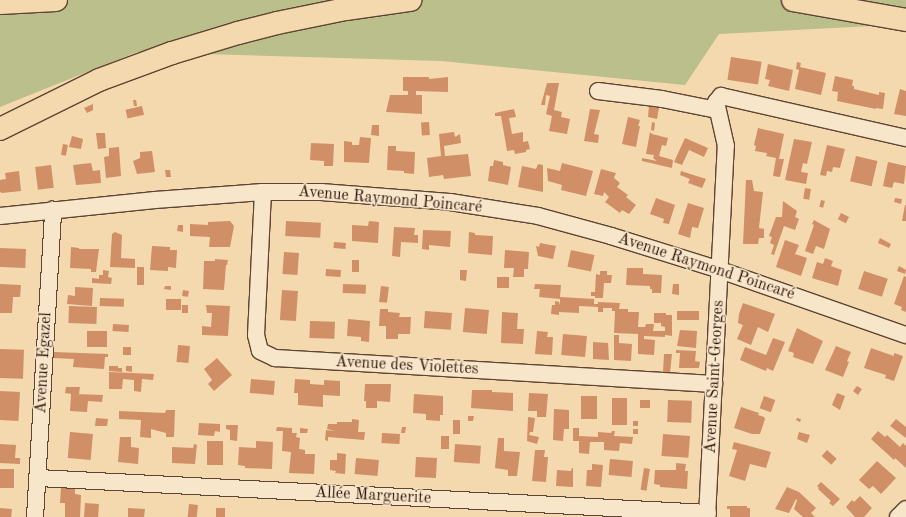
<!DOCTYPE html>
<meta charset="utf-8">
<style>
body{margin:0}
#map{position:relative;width:906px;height:517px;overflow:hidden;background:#f4d9af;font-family:"Old Standard TT",serif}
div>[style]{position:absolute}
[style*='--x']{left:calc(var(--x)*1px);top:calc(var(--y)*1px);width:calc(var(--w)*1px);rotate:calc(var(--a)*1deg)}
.green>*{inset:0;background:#bbbf8b}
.building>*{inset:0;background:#d08f67;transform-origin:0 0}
.roads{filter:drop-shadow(1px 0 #5e4432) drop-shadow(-1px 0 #5e4432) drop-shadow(0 1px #5e4432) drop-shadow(0 -1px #5e4432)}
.minor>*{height:16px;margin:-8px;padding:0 8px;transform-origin:8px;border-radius:8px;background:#f8e6cb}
.highway>*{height:22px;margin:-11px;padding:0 11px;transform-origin:11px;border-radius:11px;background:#f4d9af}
span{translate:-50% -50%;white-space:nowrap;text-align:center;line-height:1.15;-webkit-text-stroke:3px #f8e6cb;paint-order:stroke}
.street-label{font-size:16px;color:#2c1208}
</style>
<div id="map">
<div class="green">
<i style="clip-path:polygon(0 0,906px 0,906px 29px,891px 25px,719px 34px,685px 85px,441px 61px,137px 52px,0 107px)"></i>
</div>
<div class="building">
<i style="left:731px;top:57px;width:31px;height:23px;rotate:9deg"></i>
<i style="clip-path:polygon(797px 62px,801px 63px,800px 67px,826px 73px,821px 95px,795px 89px,799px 70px,796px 69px)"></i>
<i style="clip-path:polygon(768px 64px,793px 70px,789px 91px,768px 86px,770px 80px,765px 79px)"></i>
<i style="clip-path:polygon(835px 76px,853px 80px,852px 86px,854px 86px,854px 89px,879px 95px,879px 92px,885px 93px,883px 109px,876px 108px,876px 109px,837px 101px,838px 92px,832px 91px)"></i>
<i style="clip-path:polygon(403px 77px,429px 77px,429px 79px,448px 77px,448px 92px,416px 91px,416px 95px,422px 95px,422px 114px,386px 112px,390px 95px,408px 95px,408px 91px,403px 91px)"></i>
<i style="clip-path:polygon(547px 83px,559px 83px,554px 110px,562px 112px,561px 117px,570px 119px,567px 134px,549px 131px,552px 116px,546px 114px,550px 96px,546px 95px,545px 105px,541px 105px)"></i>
<i style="clip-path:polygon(900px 89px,906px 91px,906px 116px,894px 114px)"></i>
<i style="clip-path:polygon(133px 100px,136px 100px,137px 106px,134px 106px)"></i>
<i style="clip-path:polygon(93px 104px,93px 110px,87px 113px,84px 108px)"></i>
<i style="left:142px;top:106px;width:9px;height:17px;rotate:77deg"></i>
<i style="clip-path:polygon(649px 106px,659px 108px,657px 119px,648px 117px)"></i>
<i style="clip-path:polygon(514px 109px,516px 117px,509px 118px,512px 134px,523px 132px,523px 142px,528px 141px,530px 149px,526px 150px,526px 152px,515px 154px,514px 150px,507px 151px,501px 116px,495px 116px,495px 113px)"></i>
<i style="clip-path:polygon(590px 109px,600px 110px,594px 134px,599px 135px,598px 143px,584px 141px)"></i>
<i style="clip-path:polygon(628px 117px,640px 120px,638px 126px,640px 126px,636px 147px,622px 144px)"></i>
<i style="left:429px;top:122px;width:13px;height:8px;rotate:86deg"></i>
<i style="clip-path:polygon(652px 122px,655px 123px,654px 131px,651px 130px)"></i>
<i style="clip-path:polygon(372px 125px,379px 125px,379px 136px,371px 135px)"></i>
<i style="clip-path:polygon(758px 128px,784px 134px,779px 159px,784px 159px,780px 177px,773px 176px,776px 158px,766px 156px,767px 153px,755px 151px,756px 146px,754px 145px)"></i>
<i style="clip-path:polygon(454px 132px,455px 137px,460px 134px,461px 143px,444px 146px,445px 156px,468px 154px,471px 176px,444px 179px,443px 175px,429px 177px,427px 158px,441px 156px,439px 134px)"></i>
<i style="clip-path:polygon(650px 132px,652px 134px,668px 138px,666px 146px,662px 145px,659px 156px,673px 160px,672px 168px,642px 161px,642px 158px,657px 161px,653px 158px,654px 155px,646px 154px)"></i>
<i style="clip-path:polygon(96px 133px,105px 133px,106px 148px,98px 149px)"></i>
<i style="clip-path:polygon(72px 136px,83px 139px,81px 149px,69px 147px)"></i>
<i style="clip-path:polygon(360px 137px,371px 138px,369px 163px,344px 162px,344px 141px,352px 142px,352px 145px,359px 145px)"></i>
<i style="clip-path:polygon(685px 138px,708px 148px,704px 157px,689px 150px,682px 165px,674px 162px)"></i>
<i style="clip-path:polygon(794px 139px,812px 142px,807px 164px,803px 163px,801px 172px,808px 173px,806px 184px,785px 180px)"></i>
<i style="clip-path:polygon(311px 143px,334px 144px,333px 166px,324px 166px,324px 161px,310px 160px)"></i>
<i style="left:63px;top:144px;width:5px;height:11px;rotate:11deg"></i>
<i style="clip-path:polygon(827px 145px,845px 149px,840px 168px,833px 167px,832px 172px,827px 171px,826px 176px,820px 175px)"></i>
<i style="clip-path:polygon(388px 146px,396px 146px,396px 151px,415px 152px,414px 174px,404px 173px,404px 171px,387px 170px)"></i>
<i style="clip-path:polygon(119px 147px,121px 176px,106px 178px,104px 157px,109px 156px,109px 148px)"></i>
<i style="clip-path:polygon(152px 151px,155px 172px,137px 174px,133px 161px,140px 158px,140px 152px)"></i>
<i style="left:856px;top:156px;width:22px;height:26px;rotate:13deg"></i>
<i style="clip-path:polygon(494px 160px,503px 162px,503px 165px,511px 167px,508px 185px,488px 181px,490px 166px,493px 166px)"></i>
<i style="clip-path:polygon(888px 162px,906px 166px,904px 184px,894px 182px,892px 188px,883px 186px)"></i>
<i style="clip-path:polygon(91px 163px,93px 171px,100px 170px,101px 183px,76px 185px,73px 165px)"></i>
<i style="clip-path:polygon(562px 163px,593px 171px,586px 196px,561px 190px,562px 185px,548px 181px,547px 168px,560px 171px)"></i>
<i style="clip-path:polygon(538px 164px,543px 165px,543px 192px,518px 187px,522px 166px,536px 169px)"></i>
<i style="left:51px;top:165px;width:23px;height:16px;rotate:83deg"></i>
<i style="clip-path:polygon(601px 169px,616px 173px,614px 178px,620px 183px,617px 187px,628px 195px,626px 197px,636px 205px,629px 214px,622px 210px,620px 213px,605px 202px,609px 197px,604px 192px,603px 196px,594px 194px)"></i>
<i style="clip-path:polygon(165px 170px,170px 170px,171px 177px,166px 177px)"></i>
<i style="clip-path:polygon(19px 171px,21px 191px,2px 193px,0 192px,0 180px,6px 179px,5px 173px)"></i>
<i style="clip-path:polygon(681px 171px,706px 179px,702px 188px,688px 183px,690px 179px,680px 175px)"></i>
<i style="clip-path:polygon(746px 180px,752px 180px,754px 191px,763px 192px,759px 228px,764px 229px,764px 238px,759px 238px,758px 244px,743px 244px)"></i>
<i style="left:805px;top:188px;width:6px;height:11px;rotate:9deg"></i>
<i style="clip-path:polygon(656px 198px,675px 205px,669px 224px,663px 223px,664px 219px,650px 214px)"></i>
<i style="clip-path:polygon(895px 198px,902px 199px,901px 204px,894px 202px)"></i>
<i style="left:821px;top:200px;width:4px;height:7px;rotate:14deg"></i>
<i style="clip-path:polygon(783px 201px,797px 211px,795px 217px,799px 219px,795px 230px,784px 226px,774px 255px,771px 254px,774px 245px,770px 243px,772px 237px,769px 236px,776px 217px,782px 217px)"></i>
<i style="clip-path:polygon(688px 203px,704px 208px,698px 228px,692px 227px,690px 238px,678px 234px)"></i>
<i style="clip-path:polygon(905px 205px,906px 205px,906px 221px,902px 221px)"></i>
<i style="left:841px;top:213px;width:9px;height:7px;rotate:27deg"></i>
<i style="clip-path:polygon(814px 220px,830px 229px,824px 249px,816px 246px,813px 254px,805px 251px,814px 225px,812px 224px)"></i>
<i style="clip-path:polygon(230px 221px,234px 226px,230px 247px,209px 247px,210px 237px,190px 236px,190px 224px,208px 225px,208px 222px)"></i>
<i style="left:286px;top:221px;width:35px;height:15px;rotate:3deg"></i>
<i style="clip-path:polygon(369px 221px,379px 222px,378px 243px,352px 241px,352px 225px,368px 226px)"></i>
<i style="clip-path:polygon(178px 225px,183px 225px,183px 232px,177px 231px)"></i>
<i style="clip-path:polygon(394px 227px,415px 228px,414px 235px,418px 235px,418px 243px,401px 242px,400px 257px,392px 256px)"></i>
<i style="clip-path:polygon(423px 230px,451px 231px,450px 247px,429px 245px,429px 250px,422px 249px)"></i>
<i style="clip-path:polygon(115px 232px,122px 235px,121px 258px,135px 259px,135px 268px,110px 267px,112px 234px)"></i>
<i style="clip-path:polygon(469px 232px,475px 233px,475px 235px,493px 236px,492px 255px,468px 253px)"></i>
<i style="clip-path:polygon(880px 238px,891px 244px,889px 248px,878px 243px)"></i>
<i style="clip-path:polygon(785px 240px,799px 245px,795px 254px,807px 258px,801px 276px,776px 267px)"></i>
<i style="left:334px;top:242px;width:12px;height:6px;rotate:5deg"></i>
<i style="clip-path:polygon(540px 243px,556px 246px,553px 259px,538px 256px,536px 246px,539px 247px)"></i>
<i style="clip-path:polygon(152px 246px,170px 247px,170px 250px,177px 250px,176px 268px,168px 267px,168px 271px,150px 270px)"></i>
<i style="clip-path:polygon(71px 247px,79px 248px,79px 249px,99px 249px,96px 272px,91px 272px,91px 269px,70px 268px)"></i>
<i style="left:0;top:248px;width:26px;height:19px;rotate:2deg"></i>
<i style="clip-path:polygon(505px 250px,529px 252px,528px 269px,524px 269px,524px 277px,513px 277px,514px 268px,504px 268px)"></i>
<i style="left:571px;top:250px;width:24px;height:17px;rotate:12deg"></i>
<i style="left:284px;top:252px;width:15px;height:22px;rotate:4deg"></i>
<i style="clip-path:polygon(825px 258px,833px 261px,831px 266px,842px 270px,838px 286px,812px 278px,817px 262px,823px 264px)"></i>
<i style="clip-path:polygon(215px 259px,228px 260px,227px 265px,226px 265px,224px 290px,203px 289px,204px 261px,215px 261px)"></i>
<i style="left:352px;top:260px;width:7px;height:12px"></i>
<i style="clip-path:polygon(899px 266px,906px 270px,905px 274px,897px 271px)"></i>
<i style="left:137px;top:267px;width:7px;height:18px"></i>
<i style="clip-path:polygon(627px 268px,643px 268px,643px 274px,662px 275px,661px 293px,652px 293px,652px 289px,650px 289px,650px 286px,626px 285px)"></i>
<i style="left:326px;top:269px;width:15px;height:7px;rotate:4deg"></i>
<i style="clip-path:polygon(103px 270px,109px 271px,108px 277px,112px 278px,111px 284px,92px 283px,92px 278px,99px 279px,99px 275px,103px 275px)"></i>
<i style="clip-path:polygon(460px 270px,467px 270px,466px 281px,460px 280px)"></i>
<i style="clip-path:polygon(600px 271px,607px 271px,607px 275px,612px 275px,611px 283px,604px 283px,603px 298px,595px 298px,595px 296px,591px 296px,591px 292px,595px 292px,596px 274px,600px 275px)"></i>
<i style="left:864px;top:271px;width:25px;height:19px;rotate:18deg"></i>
<i style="clip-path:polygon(904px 276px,906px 277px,906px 312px,901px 310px,902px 307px,894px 304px)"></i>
<i style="left:497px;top:277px;width:12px;height:11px"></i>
<i style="clip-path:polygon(0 284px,21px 285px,20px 297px,13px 297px,12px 313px,0 313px)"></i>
<i style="left:343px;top:284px;width:23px;height:9px;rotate:2deg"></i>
<i style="clip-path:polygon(535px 284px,561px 285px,560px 297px,594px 299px,594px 304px,598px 304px,598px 302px,620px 303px,619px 309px,628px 309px,628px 312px,639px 312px,638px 327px,645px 327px,646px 324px,654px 324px,653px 331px,665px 331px,665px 327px,661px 326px,661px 323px,654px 323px,654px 313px,666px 313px,666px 315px,672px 315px,672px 336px,665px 335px,665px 337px,644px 336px,644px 339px,655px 340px,654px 355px,638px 354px,638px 334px,614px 333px,615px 311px,612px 311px,612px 308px,603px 308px,603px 312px,598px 312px,598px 307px,579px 306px,579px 313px,559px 312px,559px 315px,551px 314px,552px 305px,555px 305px,555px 301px,559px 302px,560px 305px,560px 299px,539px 297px,540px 289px,534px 289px)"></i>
<i style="clip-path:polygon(673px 284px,679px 284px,679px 295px,672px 294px)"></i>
<i style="clip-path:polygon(165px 286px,171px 286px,171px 290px,164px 289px)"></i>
<i style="left:381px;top:286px;width:8px;height:16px;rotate:7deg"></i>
<i style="clip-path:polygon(75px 287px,93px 288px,92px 306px,67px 304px,68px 295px,75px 296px)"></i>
<i style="left:183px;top:290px;width:6px;height:6px;rotate:9deg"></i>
<i style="left:282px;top:290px;width:16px;height:30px;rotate:4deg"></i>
<i style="left:100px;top:298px;width:24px;height:8px;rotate:2deg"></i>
<i style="left:166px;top:299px;width:15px;height:11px"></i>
<i style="clip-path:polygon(743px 303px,775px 314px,768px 332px,758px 327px,751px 345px,737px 339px,743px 325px,738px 323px,739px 314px)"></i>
<i style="left:182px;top:305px;width:6px;height:8px"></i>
<i style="clip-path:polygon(206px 305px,230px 306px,228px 336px,202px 335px,202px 326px,211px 327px,212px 313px,207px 313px)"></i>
<i style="left:69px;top:306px;width:28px;height:17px;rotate:2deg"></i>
<i style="left:465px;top:308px;width:24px;height:24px;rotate:5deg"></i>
<i style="clip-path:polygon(380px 309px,388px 309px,388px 312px,400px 313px,399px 317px,411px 317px,410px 334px,398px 334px,398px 339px,386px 339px,386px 326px,379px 326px)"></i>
<i style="left:425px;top:311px;width:27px;height:17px;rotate:4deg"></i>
<i style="left:677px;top:311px;width:22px;height:9px"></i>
<i style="clip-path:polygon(502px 312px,518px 313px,517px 329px,524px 329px,523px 344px,501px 343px)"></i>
<i style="clip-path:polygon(348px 319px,370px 321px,369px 342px,361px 341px,361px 337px,347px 336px)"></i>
<i style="left:310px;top:321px;width:25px;height:17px;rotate:2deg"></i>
<i style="left:113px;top:324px;width:16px;height:7px;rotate:4deg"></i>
<i style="clip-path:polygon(797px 328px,823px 341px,813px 364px,793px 357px,794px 353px,788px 351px)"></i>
<i style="clip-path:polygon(680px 330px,697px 331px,696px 348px,677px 346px)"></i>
<i style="left:87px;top:331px;width:20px;height:16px"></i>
<i style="clip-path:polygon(537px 331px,548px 332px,547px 337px,553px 337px,552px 355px,535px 354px)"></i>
<i style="left:563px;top:334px;width:24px;height:21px;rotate:5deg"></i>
<i style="clip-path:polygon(614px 335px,619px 335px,619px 343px,632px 344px,631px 361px,614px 360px)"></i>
<i style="clip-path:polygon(773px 338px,785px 342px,773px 371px,767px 368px,766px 371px,740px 360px,745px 347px,766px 355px)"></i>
<i style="clip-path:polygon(593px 342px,608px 343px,609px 360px,593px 359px)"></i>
<i style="left:178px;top:345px;width:12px;height:17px;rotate:5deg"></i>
<i style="clip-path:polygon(836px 346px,851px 352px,847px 361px,849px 362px,843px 377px,825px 370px)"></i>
<i style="left:123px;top:347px;width:8px;height:8px"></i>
<i style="clip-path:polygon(871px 348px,894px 356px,894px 353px,903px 356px,894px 381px,885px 378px,886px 375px,864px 368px)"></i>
<i style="left:0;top:349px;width:24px;height:29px;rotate:2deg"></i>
<i style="clip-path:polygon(676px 350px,696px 351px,695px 361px,700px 362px,699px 368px,679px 368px,680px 353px,676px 353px)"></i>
<i style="clip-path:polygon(54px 352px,108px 354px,108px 357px,105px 357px,104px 369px,73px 367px,74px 359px,53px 358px)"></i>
<i style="clip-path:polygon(664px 354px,672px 354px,670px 373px,663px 372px)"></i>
<i style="clip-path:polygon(217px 358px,232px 375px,214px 391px,208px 384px,212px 380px,204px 369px)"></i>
<i style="clip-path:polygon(109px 366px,118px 366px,118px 368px,122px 368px,122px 372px,109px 371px)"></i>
<i style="clip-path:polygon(126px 366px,132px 366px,132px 372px,126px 371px)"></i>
<i style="clip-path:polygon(109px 372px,154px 374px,153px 380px,142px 379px,141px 392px,134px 391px,134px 380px,123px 379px,122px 389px,109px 389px)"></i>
<i style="left:251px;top:379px;width:24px;height:14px;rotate:5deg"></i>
<i style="clip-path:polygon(295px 379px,310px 380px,310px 384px,324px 385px,324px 380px,340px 381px,340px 396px,323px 395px,323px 407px,298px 405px,298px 393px,294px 393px)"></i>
<i style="clip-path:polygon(365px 384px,391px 384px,390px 402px,377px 401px,377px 408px,366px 408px,366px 401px,364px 401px)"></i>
<i style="clip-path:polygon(857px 386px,862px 389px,858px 395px,853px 391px)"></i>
<i style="clip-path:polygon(66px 387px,80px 387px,79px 394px,75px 394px,103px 395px,102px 402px,88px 401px,87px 412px,70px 411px,71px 394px,65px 393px)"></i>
<i style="clip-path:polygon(472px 390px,492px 390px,492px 392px,513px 393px,513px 411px,471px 408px)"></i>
<i style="left:0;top:391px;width:20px;height:29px;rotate:3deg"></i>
<i style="clip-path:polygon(529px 393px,548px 394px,546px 417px,537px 417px,537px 411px,528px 411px)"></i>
<i style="clip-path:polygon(837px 393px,845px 396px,840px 410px,832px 405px)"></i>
<i style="clip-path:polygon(414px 394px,443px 396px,443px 415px,440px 415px,440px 421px,426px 420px,426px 414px,413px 413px)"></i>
<i style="left:581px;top:396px;width:16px;height:23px"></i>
<i style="left:764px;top:396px;width:12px;height:13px;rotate:20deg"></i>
<i style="left:612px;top:398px;width:15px;height:27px"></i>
<i style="left:640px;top:400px;width:10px;height:8px"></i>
<i style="left:668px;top:400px;width:24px;height:22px;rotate:2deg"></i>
<i style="clip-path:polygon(741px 407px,759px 413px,758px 415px,764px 417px,765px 419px,760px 434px,752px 434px,734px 428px)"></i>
<i style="clip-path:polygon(554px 409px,569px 410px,569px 429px,564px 429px,563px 441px,553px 440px)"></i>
<i style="clip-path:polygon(166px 410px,175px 410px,174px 437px,166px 437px,166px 433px,151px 429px,151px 438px,140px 437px,141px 420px,119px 419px,119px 411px,165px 413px)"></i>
<i style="clip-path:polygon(468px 416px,474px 416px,473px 421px,468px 421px)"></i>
<i style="clip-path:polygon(528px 417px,535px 418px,533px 432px,530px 432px,529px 435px,539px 437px,537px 444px,527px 441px)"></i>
<i style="clip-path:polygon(96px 418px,108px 419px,107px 426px,95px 426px)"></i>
<i style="clip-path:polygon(797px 418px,801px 419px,800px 422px,796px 420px)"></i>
<i style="clip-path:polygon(352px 419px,359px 420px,358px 432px,365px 432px,364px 440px,328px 437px,328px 441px,325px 440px,326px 430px,336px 431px,327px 429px,328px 424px,337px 424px,337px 422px,352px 422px)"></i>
<i style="clip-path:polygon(896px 419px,906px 427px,906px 438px,890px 426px)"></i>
<i style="left:453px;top:420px;width:7px;height:14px"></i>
<i style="left:633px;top:421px;width:5px;height:5px"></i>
<i style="clip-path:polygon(199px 423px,220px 424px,220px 432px,215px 431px,214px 436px,198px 435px)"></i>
<i style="clip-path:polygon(226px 425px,238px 425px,237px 441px,230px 440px,230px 430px,226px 429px)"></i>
<i style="clip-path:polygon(277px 427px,292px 428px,292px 433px,297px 433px,296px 437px,300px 438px,299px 449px,305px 450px,305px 454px,315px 454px,314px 474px,289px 473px,291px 452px,282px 451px,283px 431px,276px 431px)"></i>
<i style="clip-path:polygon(402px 427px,406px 427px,405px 433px,401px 433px)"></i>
<i style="clip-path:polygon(300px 428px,308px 429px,307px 433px,300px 433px)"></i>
<i style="clip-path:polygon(573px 428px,579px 428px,579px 436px,598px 437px,598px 432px,611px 433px,612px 431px,615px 431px,614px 436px,633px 437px,632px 444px,620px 443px,619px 451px,604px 450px,604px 442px,590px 442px,589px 454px,579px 453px,579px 441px,573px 441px)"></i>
<i style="left:633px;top:429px;width:5px;height:5px"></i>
<i style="clip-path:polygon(878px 431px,885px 437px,887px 435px,900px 447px,903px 443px,906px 446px,906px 468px,895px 458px,894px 460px,871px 439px)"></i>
<i style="left:70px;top:432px;width:23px;height:26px;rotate:5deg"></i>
<i style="clip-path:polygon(799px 432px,810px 435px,807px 443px,797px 439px)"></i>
<i style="left:382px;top:433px;width:18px;height:10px;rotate:3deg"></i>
<i style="left:663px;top:434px;width:27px;height:22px;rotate:4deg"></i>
<i style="left:441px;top:436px;width:8px;height:13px"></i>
<i style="clip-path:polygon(120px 437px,131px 437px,131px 447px,139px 448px,138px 464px,118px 462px)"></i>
<i style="clip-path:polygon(498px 438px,504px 438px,504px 451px,520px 452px,517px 476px,508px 476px,508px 470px,495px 468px)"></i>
<i style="left:207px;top:441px;width:16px;height:24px"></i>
<i style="clip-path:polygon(256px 441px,273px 442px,272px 469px,245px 468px,245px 466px,238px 465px,239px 447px,256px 448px)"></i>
<i style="clip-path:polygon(734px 442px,771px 452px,766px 468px,750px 464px,745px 481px,729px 476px,737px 450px,732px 449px)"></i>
<i style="clip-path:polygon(0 444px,16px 445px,15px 458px,20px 458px,20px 464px,0 463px)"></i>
<i style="clip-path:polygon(194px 444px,197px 445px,195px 464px,172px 463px,172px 447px,193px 448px)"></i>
<i style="left:455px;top:444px;width:26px;height:18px;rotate:4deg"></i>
<i style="clip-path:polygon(535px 450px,545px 450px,544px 457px,548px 457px,546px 482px,532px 481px)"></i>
<i style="left:827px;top:450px;width:13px;height:8px;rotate:42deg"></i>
<i style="clip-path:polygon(337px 453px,346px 454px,345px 474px,335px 473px,336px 471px,330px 470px,330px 460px,337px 460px)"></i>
<i style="left:416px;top:457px;width:21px;height:20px;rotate:3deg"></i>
<i style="left:356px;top:458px;width:23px;height:16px;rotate:5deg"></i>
<i style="left:610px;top:459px;width:23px;height:16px;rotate:5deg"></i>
<i style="clip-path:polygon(877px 461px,896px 478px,881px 494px,873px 486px,869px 489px,859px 480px)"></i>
<i style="clip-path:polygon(676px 463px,686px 464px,685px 471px,688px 471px,687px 489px,660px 487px,660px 485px,654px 484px,655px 470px,676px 470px)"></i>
<i style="clip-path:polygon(592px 464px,603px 465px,601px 487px,586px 486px,587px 470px,592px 470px)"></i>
<i style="clip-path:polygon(572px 468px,573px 468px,573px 487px,556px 486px,557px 470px,571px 471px)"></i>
<i style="left:644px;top:468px;width:6px;height:22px;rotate:9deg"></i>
<i style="left:0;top:469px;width:14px;height:19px"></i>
<i style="clip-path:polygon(821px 482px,840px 499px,833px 506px,829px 503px,831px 501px,818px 489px,819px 488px,817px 486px)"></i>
<i style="clip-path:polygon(61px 487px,75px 488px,75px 494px,81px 495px,80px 517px,65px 517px,65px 503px,60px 503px)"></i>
<i style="clip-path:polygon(787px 487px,799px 492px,816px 508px,811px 513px,815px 517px,803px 517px,794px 509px,797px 500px,796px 499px,789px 513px,775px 509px)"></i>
<i style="clip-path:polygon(860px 496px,872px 508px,864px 517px,855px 517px,846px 507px,852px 500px,854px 502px)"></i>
<i style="left:85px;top:503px;width:14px;height:14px;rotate:4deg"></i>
<i style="left:189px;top:504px;width:9px;height:13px;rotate:6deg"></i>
<i style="clip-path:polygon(727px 506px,747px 506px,747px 508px,750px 508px,750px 517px,730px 517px,730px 509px,727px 509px)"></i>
<i style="left:0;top:508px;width:12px;height:9px;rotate:5deg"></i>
<i style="clip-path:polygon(128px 508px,145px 509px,144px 517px,128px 517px)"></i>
<i style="left:216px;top:508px;width:9px;height:9px"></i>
</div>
<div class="roads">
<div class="minor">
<i style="--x:598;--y:91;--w:64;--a:7.1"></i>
<i style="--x:662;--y:99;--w:56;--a:11.3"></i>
<i style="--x:263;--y:192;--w:143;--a:92.8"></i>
<i style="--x:256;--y:335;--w:16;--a:76"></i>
<i style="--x:260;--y:351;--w:17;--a:25"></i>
<i style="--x:275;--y:358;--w:440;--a:3.4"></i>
<i style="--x:0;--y:216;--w:156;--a:-5.9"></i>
<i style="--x:155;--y:200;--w:108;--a:-4.2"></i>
<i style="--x:263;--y:192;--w:58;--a:0"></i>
<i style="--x:321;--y:192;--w:129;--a:4.4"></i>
<i style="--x:450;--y:202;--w:89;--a:9"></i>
<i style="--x:538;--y:216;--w:76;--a:15.3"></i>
<i style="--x:611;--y:236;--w:114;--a:17.3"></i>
<i style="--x:720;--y:270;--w:197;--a:19.3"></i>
<i style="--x:38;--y:478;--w:671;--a:2.99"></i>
<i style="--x:35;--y:517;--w:308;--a:-86.6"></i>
<i style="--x:707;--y:517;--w:371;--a:-87.1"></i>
<i style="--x:726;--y:146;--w:45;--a:-102.8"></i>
<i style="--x:716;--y:102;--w:8;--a:-50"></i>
<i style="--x:721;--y:96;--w:190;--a:12.8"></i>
<i style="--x:898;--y:517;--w:11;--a:-45"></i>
</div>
<div class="highway">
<i style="--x:793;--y:0;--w:115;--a:10"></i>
<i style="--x:0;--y:3;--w:56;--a:-3.1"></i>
<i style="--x:0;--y:129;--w:110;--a:-26.3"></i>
<i style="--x:99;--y:80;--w:78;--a:-20.3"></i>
<i style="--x:172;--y:53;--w:69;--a:-16.9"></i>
<i style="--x:238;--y:33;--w:40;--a:-14.4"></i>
<i style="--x:277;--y:23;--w:70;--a:-11.5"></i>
<i style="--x:346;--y:9;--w:65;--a:-8"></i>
</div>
</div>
<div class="street-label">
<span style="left:390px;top:200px;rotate:5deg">Avenue Raymond Poincaré</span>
<span style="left:706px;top:267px;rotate:18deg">Avenue Raymond Poincaré</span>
<span style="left:44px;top:363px;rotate:-87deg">Avenue Egazel</span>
<span style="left:407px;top:366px;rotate:3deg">Avenue des Violettes</span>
<span style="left:715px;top:377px;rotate:-87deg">Avenue Saint-Georges</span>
<span style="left:373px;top:496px;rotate:3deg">Allée Marguerite</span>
</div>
</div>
